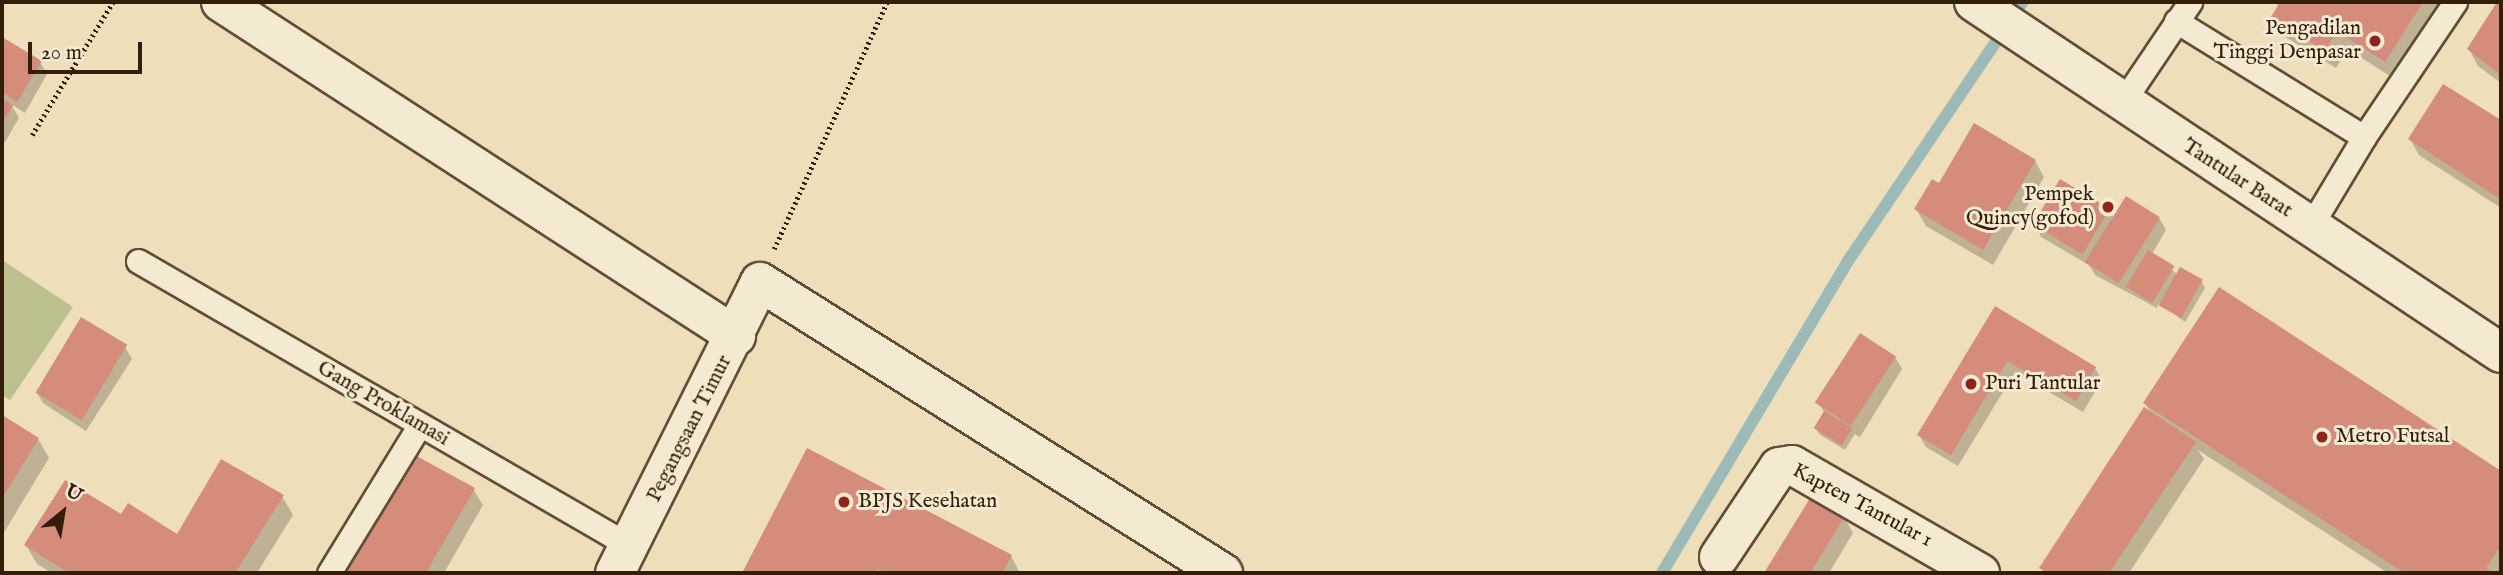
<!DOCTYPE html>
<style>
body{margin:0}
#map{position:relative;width:2503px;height:575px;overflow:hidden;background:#eedeb9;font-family:"IM FELL English",serif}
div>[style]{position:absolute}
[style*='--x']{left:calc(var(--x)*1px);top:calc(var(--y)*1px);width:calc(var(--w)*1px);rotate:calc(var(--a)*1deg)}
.green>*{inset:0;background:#bbc08d}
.shadow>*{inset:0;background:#0003}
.stream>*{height:12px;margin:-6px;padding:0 6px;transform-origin:6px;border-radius:6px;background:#9cbab8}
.building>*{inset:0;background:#d58c7b;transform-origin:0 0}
.path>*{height:4.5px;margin-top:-2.25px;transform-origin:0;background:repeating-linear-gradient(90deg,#331e09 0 2px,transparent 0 5.5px)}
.roads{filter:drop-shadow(2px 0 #624e35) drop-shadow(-2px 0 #624e35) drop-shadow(0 2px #624e35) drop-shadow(0 -2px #624e35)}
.lane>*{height:23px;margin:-11.5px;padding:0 11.5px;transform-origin:11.5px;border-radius:11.5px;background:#f4ead2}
.street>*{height:38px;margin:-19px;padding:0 19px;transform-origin:19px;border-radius:19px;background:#f4ead2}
.dots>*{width:19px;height:19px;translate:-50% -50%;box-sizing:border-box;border:4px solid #f4ead2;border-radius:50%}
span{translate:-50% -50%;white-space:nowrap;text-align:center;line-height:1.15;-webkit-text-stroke:6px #f4ead2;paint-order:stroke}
.poi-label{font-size:21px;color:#331e09}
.right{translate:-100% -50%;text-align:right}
.left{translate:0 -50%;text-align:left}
.street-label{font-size:21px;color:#331e09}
.frame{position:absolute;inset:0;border:4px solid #331e09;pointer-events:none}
.north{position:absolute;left:28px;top:477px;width:70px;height:70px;-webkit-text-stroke:5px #f4ead2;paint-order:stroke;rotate:30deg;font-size:19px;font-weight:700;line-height:28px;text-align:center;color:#331e09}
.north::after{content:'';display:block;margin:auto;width:24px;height:32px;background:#331e09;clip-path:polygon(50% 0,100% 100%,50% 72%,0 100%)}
.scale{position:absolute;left:28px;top:42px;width:114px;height:32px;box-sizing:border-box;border:4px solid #331e09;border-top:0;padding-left:9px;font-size:21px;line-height:24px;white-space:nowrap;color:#331e09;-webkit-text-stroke:5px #f4ead2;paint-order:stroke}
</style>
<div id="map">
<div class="green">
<i style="clip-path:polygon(2px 260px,73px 307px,10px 400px,2px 395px)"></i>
</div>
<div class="shadow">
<i style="clip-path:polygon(2273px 2px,2445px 2px,2396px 80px,2348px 49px,2336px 68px,2284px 36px,2273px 17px,2280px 6px)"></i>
<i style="clip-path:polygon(2499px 2px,2501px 2px,2501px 83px,2478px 66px,2469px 49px)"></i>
<i style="clip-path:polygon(2px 39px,40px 62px,47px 74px,25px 113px,11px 104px,19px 118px,2px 147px)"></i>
<i style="clip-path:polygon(2443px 87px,2501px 122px,2501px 208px,2419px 155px,2410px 139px)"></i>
<i style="clip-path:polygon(2035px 161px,2044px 177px,1993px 265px,1926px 226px,1916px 209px,1940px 185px)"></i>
<i style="clip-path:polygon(2109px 210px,2114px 219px,2159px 218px,2166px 230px,2152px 254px,2177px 274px,2202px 282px,2205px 288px,2185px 322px,2159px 303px,2157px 308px,2095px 275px,2089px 265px,2041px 237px,2035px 225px)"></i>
<i style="clip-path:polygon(2220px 289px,2501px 473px,2501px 573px,2388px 573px,2198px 450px,2204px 459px,2129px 573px,2044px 573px,2041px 568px,2152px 415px,2145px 403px)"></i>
<i style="clip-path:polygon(1995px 308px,2095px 368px,2102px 380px,2083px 412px,2015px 372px,1958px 466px,1926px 447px,1919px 435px)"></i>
<i style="clip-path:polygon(125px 347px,132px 359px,86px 431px,43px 403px,36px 391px)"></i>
<i style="clip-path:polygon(1895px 357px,1902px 369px,1860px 437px,1855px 434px,1845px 450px,1819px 434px,1816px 428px,1825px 413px,1819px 404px)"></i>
<i style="clip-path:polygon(2px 417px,38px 439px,49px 458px,3px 534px)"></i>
<i style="clip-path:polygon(808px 451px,1011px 556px,1020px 573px,744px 573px)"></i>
<i style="clip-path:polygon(414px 457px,473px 489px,483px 505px,444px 573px,347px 573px)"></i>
<i style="clip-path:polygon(282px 496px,293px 515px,257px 573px,52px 573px,37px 564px,26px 545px,121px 516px,177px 536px)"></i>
<i style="clip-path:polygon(1813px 498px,1844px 517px,1853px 533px,1829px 573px,1767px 573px)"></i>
</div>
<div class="stream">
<i style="--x:1662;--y:573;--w:363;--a:-59.2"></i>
<i style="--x:1848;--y:261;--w:313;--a:-56"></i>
</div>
<div class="building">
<i style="clip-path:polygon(2280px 2px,2423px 2px,2385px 62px,2337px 31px,2325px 51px,2271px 17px)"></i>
<i style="clip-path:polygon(2497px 2px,2501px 2px,2501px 75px,2467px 49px)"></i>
<i style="clip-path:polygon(2px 37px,42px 61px,17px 102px,2px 92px)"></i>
<i style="clip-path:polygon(2443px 84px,2501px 120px,2500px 199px,2408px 139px)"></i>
<i style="clip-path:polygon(2px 98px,13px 105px,2px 124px)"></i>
<i style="clip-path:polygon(1974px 123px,2036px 160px,1983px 250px,1914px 209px,1932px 179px,1939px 183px)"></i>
<i style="left:2060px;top:179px;width:58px;height:53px;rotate:31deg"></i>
<i style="left:2126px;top:196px;width:40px;height:78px;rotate:32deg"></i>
<i style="left:2148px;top:250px;width:31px;height:43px;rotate:31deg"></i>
<i style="left:2180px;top:267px;width:26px;height:44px;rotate:29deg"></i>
<i style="clip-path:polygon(2219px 287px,2501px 471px,2501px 545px,2486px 568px,2495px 573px,2404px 573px,2143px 403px)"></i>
<i style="clip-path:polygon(1995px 306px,2096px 367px,2076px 401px,2007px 361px,1951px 455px,1917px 435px)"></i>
<i style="left:81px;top:317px;width:54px;height:88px;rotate:31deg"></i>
<i style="left:1860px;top:333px;width:43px;height:83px;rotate:33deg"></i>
<i style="clip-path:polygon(2144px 407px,2196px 442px,2109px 573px,2048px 573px,2039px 568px)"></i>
<i style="left:1824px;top:411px;width:33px;height:20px;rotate:31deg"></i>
<i style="clip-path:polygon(2px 415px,39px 438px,2px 499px)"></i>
<i style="clip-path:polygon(807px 448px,1012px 555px,1002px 573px,886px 573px,877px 569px,875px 573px,742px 573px)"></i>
<i style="clip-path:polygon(413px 454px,475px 488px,426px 573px,346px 573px)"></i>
<i style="clip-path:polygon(221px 459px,284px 495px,235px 573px,69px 573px,24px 545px,65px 480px,121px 514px,128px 503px,177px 534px)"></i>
<i style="clip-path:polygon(1812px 495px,1845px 516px,1810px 573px,1764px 573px)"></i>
</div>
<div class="path">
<i style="--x:32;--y:135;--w:156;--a:-58.7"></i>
<i style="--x:774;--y:249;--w:272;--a:-65.4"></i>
</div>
<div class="roads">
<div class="lane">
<i style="--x:2176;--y:21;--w:221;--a:31.7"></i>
<i style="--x:2364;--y:137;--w:163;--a:-56"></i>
<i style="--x:2122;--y:103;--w:122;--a:-56"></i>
<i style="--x:2310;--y:227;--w:105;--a:-59"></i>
<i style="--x:138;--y:261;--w:569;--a:30.08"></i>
<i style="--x:329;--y:573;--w:172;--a:-58.5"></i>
</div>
<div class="street">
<i style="--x:221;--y:2;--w:614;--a:32.97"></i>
<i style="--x:1974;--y:2;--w:633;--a:33.66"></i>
<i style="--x:1719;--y:557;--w:108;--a:-56.3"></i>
<i style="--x:1779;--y:467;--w:13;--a:-9"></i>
<i style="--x:1792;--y:465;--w:217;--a:29.9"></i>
<i style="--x:615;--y:573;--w:325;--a:-63.5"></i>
<i style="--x:760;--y:282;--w:547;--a:32.15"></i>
</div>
</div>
<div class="dots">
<i style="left:2375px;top:41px;background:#8f2418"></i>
<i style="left:2108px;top:207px;background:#8f2418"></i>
<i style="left:1971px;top:384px;background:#8f2418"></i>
<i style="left:2322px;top:437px;background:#8f2418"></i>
<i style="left:844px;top:502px;background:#8f2418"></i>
</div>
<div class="poi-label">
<span class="right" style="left:2361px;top:41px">Pengadilan<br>Tinggi Denpasar</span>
<span class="right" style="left:2094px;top:207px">Pempek<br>Quincy(gofod)</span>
<span class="left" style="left:1985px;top:384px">Puri Tantular</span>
<span class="left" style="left:2336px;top:437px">Metro Futsal</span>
<span class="left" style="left:858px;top:502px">BPJS Kesehatan</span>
</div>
<div class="street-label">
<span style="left:2237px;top:179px;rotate:33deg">Tantular Barat</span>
<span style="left:383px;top:404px;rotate:30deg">Gang Proklamasi</span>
<span style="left:690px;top:429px;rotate:-63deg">Pegangsaan Timur</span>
<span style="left:1862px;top:506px;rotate:28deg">Kapten Tantular 1</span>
</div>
<div class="frame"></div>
<div class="north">U</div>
<div class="scale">20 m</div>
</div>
